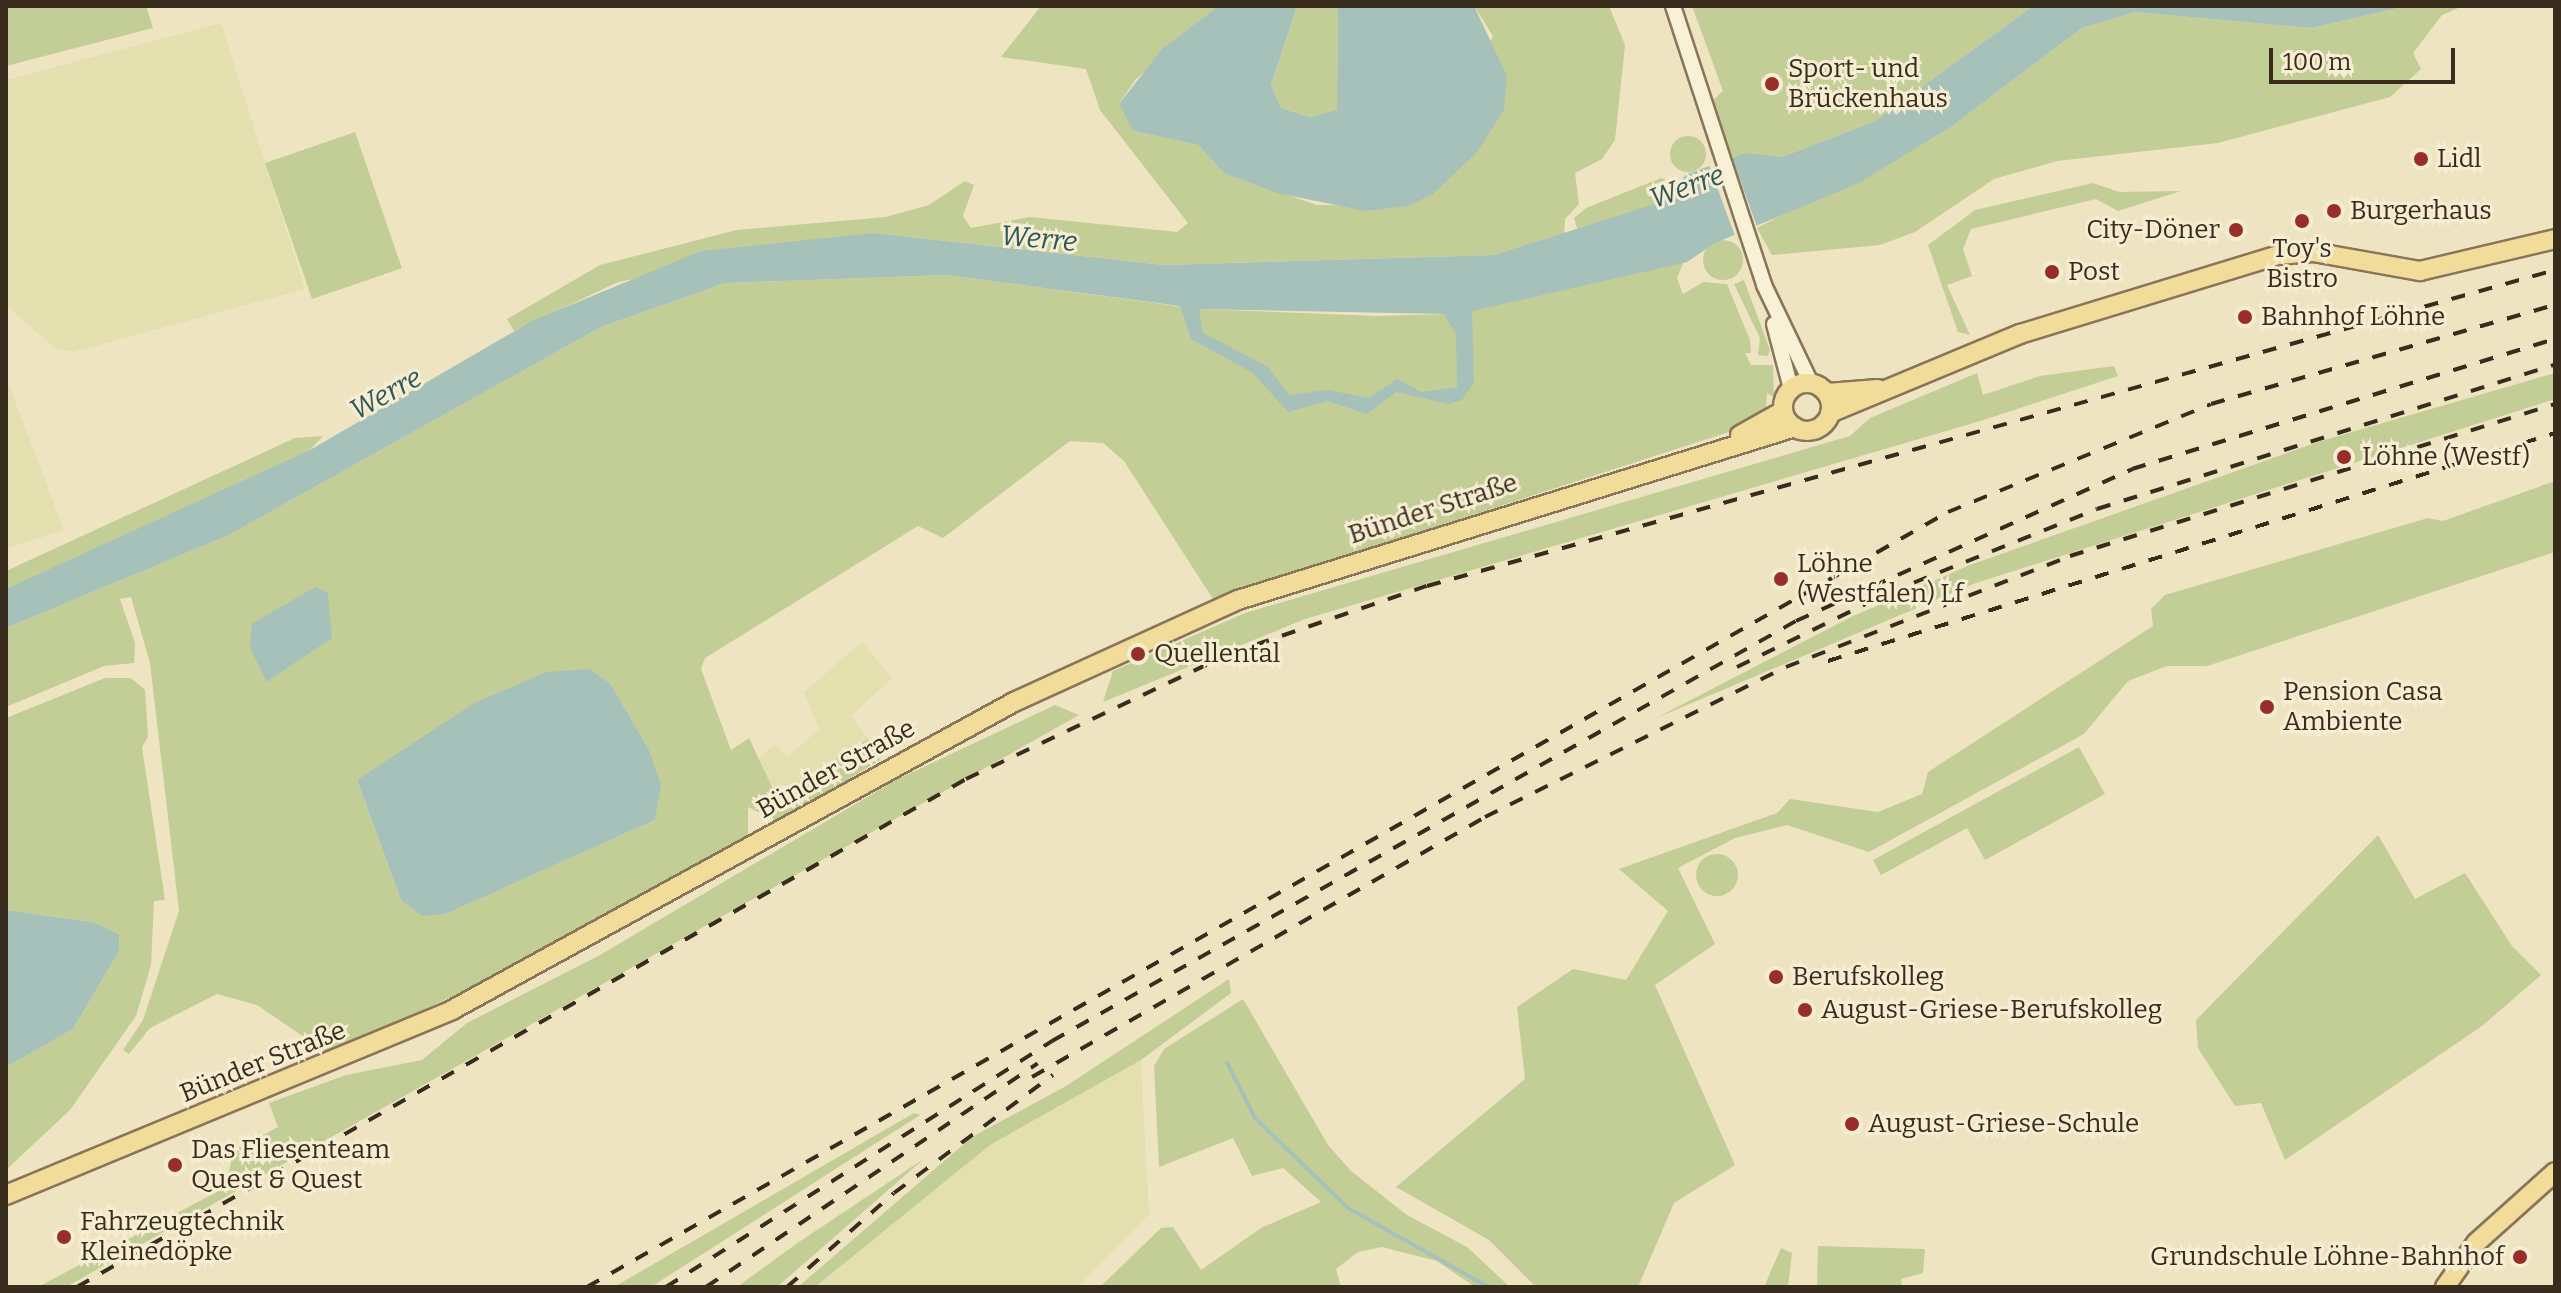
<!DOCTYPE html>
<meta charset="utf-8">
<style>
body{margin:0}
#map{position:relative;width:2561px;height:1293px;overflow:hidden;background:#eee4c2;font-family:Bitter,serif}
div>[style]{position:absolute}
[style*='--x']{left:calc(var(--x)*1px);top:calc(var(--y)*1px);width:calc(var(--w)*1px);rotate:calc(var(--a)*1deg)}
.farmland>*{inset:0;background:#e4dfaf}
.green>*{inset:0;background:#c3cd96;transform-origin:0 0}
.round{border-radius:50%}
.water>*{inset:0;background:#a5c1ba}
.pier>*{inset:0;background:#eee4c2;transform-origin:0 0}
.stream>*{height:4px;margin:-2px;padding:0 2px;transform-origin:2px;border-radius:2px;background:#a5c1ba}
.roads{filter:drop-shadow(2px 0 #897559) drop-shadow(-2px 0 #897559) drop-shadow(0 2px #897559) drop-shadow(0 -2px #897559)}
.minor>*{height:14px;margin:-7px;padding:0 7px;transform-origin:7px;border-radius:7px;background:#f9f1d6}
.major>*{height:18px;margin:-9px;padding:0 9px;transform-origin:9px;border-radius:9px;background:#f2dc99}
.major>.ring{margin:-9px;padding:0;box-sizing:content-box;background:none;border:18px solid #f2dc99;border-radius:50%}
.rail>*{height:4px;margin-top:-2px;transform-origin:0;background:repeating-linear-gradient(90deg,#382c1d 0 14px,transparent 0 28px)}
.dots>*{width:22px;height:22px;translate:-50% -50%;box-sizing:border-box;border:4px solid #f6edd2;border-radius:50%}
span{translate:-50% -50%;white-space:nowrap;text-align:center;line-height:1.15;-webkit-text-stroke:6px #f6edd2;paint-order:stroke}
.poi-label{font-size:26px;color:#382c1d}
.left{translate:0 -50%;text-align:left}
.right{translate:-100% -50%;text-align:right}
.street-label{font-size:26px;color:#382c1d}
.water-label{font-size:28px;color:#2d5858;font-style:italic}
.frame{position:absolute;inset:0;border:8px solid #382c1d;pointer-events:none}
.scale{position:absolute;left:2269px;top:48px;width:186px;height:36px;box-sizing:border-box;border:4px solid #382c1d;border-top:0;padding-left:10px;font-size:24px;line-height:28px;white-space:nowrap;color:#382c1d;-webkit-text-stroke:6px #f6edd2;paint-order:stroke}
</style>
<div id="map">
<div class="farmland">
<i style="clip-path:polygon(221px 23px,305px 289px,73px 352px,56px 349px,6px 305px,6px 80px)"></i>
<i style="clip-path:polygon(6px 377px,64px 530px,6px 549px)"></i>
<i style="clip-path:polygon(862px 642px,892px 678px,851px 716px,868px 739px,784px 792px,774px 791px,759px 758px,775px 744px,787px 757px,819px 729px,804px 692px)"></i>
<i style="clip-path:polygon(1141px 1060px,1149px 1214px,1078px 1287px,815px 1287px,990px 1145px)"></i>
</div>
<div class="green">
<i style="clip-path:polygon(6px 6px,146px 6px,153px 28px,6px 66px)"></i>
<i style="clip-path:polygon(1041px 6px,1219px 6px,1135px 80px,1119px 104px,1133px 131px,1198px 145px,1224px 173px,1317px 205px,1408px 206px,1493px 36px,1474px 6px,1609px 6px,1625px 45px,1615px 140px,1602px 159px,1575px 173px,1579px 204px,1565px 219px,1564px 236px,1495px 255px,1164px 265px,874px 233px,618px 282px,514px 331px,507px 319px,600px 265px,737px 230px,886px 217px,929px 205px,965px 181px,974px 185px,963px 216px,971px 228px,1030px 217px,1177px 232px,1188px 223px,1100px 110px,1086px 69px,1001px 57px)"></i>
<i style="clip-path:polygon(1297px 6px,1338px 6px,1337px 111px,1310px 117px,1281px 108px,1271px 85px)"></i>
<i style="clip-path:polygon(1692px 6px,2033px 6px,1875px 121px,1782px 157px,1733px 158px,1711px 102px,1723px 91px)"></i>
<i style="clip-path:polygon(2408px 6px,2463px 6px,2442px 15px,2413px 53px,2421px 69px,2390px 97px,2218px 143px,2057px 161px,1994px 179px,1915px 232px,1880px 245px,1772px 255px,1757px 228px,1955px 124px,2082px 28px,2135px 12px,2311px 28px)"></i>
<i style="left:355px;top:132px;width:144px;height:95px;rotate:71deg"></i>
<i class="round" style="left:1670px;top:136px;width:36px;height:36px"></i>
<i style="clip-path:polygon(1661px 178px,1674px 184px,1658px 203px,1578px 231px,1574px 218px,1586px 208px)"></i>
<i style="clip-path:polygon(2093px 183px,2119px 192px,2181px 191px,2118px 211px,2096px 199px,1971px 229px,1963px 249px,1972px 276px,1947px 285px,1970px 335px,1958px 332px,1928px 245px,1975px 210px)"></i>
<i class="round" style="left:1703px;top:240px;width:40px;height:40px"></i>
<i style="clip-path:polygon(evenodd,1684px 261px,1677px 278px,1683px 294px,1703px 282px,1727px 284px,1750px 340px,1751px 353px,1745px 353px,1751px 365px,1773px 365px,1774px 397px,1767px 393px,1766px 410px,1735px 430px,1213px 599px,1124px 461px,1103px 443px,1070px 441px,943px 538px,918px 526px,705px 658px,701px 669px,731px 750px,749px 738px,774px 791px,784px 792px,868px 739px,880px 760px,779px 822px,748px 807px,748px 836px,551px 950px,329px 1054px,257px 1005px,217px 994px,150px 1028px,129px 1054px,123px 1050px,143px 1020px,179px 911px,150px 663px,131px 597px,120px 599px,135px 643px,134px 663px,104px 666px,6px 707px,6px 628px,227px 536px,601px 327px,725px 283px,947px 275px,1199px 309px,1377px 316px,1444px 314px,1684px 261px,590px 669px,610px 683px,648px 748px,655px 820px,446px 914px,401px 900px,357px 780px,590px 669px)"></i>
<i style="clip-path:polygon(1744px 280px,1770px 350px,1768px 356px,1758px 355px,1760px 338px,1734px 284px)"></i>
<i style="clip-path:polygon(2114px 366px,2118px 376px,1977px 422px,1305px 619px,1103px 702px,1113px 671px,1245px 613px,1850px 436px,1870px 418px,1977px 373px,1983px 395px,2040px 376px)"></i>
<i style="clip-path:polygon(2555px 373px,2555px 399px,1976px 583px,1654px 719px,1851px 617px,1970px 565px,2321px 441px)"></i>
<i style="clip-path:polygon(323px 436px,310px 450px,189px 510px,6px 589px,6px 571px,295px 438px)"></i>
<i style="clip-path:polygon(2555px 481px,2555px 552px,2207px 666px,2167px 666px,2128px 681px,2084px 734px,1869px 852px,1787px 825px,1735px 838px,1678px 868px,1715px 944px,1655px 985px,1735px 1165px,1674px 1203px,1638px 1287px,1536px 1287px,1489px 1240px,1396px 1187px,1525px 1079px,1517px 1007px,1573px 969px,1626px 980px,1668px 911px,1619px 869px,1777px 813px,1790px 799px,1878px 812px,1922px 794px,1928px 772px,2153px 626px,2151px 609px,2165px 595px,2428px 518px,2443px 521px)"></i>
<i style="clip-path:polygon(105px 678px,131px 678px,145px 690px,148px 737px,142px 747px,165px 900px,154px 901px,151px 965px,136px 1016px,70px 1110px,6px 1170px,6px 1067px,73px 1029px,119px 951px,119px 934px,93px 922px,6px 910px,6px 718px)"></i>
<i style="clip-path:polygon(1055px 705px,1079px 715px,66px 1287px,38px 1287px,226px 1187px,233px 1151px,278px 1127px,269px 1103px,346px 1075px,422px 1060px,467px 1023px,600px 955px,896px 780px)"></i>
<i style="clip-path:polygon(2079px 747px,2105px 794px,1985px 860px,1967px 828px,1881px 875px,1873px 860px)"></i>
<i style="clip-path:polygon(2378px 835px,2415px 899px,2465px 873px,2512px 946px,2541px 975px,2482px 1026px,2285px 1160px,2261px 1103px,2235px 1106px,2198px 1048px,2196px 1020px)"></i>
<i class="round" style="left:1696px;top:854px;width:42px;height:42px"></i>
<i style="clip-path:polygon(1229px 979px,1231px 993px,1141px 1060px,990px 1145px,815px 1287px,798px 1287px,972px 1137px,1066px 1086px)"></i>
<i style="clip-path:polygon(1243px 999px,1328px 1145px,1351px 1171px,1407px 1215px,1467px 1247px,1510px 1287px,1475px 1287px,1437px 1261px,1382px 1247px,1358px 1252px,1336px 1269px,1341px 1287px,1100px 1287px,1161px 1228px,1173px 1227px,1201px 1270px,1261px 1228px,1321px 1202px,1283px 1168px,1252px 1176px,1233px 1138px,1159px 1167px,1154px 1066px,1164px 1049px)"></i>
<i style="clip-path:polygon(914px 1113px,920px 1115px,651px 1287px,614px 1287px)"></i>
<i style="clip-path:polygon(925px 1158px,777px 1287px,737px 1287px,799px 1242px)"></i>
<i style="clip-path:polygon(1818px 1246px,1925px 1249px,1923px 1273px,1901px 1279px,1902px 1287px,1817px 1287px)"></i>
<i style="clip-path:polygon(1781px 1248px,1792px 1253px,1788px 1287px,1764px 1287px)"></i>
</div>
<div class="water">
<i style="clip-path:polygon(1219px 6px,1297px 6px,1271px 85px,1281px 108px,1310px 117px,1337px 110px,1338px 6px,1474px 6px,1507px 76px,1504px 110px,1477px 152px,1433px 194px,1408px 206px,1365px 211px,1277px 193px,1224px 173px,1198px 145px,1133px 131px,1119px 104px,1162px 49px)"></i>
<i style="clip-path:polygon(evenodd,2033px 6px,2408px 6px,2311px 28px,2135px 12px,2082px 28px,1955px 124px,1859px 183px,1715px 243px,1687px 262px,1472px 311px,1474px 382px,1462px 400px,1448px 404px,1396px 392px,1367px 414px,1328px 401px,1288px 412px,1253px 373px,1191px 339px,1180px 306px,947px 275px,725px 283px,601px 327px,227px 536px,6px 628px,6px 589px,310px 450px,532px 321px,701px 251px,874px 233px,1164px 265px,1495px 255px,1658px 203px,1687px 174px,1746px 153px,1782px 157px,1875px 121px,2033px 6px,1199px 309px,1444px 314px,1456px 334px,1457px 387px,1421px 392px,1397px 379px,1369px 398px,1328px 390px,1289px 395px,1267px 366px,1203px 333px,1199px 309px)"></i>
<i style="clip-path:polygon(315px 587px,328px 593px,332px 638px,266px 682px,250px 647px,252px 624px)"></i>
<i style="clip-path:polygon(590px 669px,610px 683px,648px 748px,661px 784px,655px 820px,446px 914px,422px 916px,401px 900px,357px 780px,476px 702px,547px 672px)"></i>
<i style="clip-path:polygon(6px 910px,93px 922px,119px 934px,119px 951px,73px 1029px,6px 1067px)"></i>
</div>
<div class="pier">
<i style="left:1731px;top:155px;width:80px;height:24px;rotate:70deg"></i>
</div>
<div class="stream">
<i style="--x:1227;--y:1063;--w:62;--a:63"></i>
<i style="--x:1255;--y:1118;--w:129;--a:44.1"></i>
<i style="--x:1348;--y:1208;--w:161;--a:29.4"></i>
</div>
<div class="roads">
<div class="minor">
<i style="--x:1673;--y:6;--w:293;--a:71.9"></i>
<i style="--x:1764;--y:285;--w:109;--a:64.4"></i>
<i style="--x:1774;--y:324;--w:67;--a:75.3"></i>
</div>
<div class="major">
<i class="ring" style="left:1783px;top:383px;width:30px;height:30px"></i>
<i style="--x:1827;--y:393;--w:51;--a:-4.5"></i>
<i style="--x:1830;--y:413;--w:206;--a:-22.6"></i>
<i style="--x:2020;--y:334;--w:271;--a:-17"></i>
<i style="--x:2279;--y:255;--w:34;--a:-5"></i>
<i style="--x:2313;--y:252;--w:109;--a:10.1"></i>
<i style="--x:2420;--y:271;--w:139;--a:-13.3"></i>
<i style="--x:1740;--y:435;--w:49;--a:-29.2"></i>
<i style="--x:6;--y:1195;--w:483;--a:-22.5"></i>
<i style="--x:452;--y:1010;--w:641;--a:-28.72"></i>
<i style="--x:1014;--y:702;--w:246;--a:-24.5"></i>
<i style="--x:1238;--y:600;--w:583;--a:-17.25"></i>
<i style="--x:2445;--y:1287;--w:54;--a:-54.8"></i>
<i style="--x:2476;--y:1243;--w:106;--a:-41.9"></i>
</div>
</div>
<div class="rail">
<i style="--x:1828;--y:661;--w:762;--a:-17.41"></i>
<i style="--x:1737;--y:667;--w:168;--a:-26.1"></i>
<i style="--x:1888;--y:593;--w:225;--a:-21.9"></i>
<i style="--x:2097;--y:509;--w:480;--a:-17.5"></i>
<i style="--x:1032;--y:1077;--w:522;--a:-29.85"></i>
<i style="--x:1485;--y:817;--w:336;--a:-26.5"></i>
<i style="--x:1786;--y:667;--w:305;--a:-21.3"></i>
<i style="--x:2070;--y:556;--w:508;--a:-17.4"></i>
<i style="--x:77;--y:1287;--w:1024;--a:-29.74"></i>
<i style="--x:966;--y:779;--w:291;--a:-25.4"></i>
<i style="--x:1229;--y:654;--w:209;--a:-19"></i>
<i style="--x:1427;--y:586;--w:1171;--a:-15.65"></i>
<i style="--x:587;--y:1287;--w:1566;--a:-29.66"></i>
<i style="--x:1948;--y:512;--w:284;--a:-22.3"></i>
<i style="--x:2211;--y:404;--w:358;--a:-16.1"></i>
<i style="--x:666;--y:1287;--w:458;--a:-32.5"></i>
<i style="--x:1052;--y:1041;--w:854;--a:-29.45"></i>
<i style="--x:1796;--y:621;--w:369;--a:-24.3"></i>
<i style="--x:2132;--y:469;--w:443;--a:-17.1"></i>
<i style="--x:706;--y:1287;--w:400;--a:-34"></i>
<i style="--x:787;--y:1287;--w:142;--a:-41.3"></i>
<i style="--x:894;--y:1193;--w:198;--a:-36.6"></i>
</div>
<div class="dots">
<i style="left:1772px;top:84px;background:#982e28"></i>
<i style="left:2421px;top:159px;background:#982e28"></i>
<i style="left:2334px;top:211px;background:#982e28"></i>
<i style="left:2302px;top:221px;background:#982e28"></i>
<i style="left:2236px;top:230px;background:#982e28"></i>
<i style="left:2052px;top:272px;background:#982e28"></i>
<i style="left:2245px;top:317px;background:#982e28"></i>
<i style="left:2344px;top:457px;background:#982e28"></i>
<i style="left:1781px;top:579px;background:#982e28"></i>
<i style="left:1138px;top:654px;background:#982e28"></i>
<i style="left:2267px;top:707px;background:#982e28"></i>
<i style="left:1776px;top:977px;background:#982e28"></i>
<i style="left:1805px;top:1010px;background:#982e28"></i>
<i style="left:1852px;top:1124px;background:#982e28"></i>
<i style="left:175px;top:1165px;background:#982e28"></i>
<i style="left:64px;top:1237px;background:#982e28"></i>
<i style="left:2520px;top:1257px;background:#982e28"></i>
</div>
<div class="poi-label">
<span class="left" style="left:1788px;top:84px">Sport- und<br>Brückenhaus</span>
<span class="left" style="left:2437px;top:159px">Lidl</span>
<span class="left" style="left:2350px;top:211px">Burgerhaus</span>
<span class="right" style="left:2220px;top:230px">City-Döner</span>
<span style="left:2302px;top:264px">Toy's<br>Bistro</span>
<span class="left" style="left:2068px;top:272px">Post</span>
<span class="left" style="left:2261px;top:317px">Bahnhof Löhne</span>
<span class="left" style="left:2362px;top:457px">Löhne (Westf)</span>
<span class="left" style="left:1797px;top:579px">Löhne<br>(Westfalen) Lf</span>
<span class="left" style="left:1154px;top:654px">Quellental</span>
<span class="left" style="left:2283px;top:707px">Pension Casa<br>Ambiente</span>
<span class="left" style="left:1792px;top:977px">Berufskolleg</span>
<span class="left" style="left:1821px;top:1010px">August-Griese-Berufskolleg</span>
<span class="left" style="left:1868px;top:1124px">August-Griese-Schule</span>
<span class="left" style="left:191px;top:1165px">Das Fliesenteam<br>Quest &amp; Quest</span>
<span class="left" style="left:80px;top:1237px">Fahrzeugtechnik<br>Kleinedöpke</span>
<span class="right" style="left:2504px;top:1257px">Grundschule Löhne-Bahnhof</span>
</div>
<div class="street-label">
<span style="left:1433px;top:509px;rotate:-18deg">Bünder Straße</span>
<span style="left:836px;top:769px;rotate:-29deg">Bünder Straße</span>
<span style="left:263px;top:1062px;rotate:-22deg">Bünder Straße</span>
</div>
<div class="water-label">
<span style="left:1687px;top:187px;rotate:-20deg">Werre</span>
<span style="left:1039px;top:239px;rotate:5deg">Werre</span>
<span style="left:386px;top:394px;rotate:-29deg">Werre</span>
</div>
<div class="frame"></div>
<div class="scale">100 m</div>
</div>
